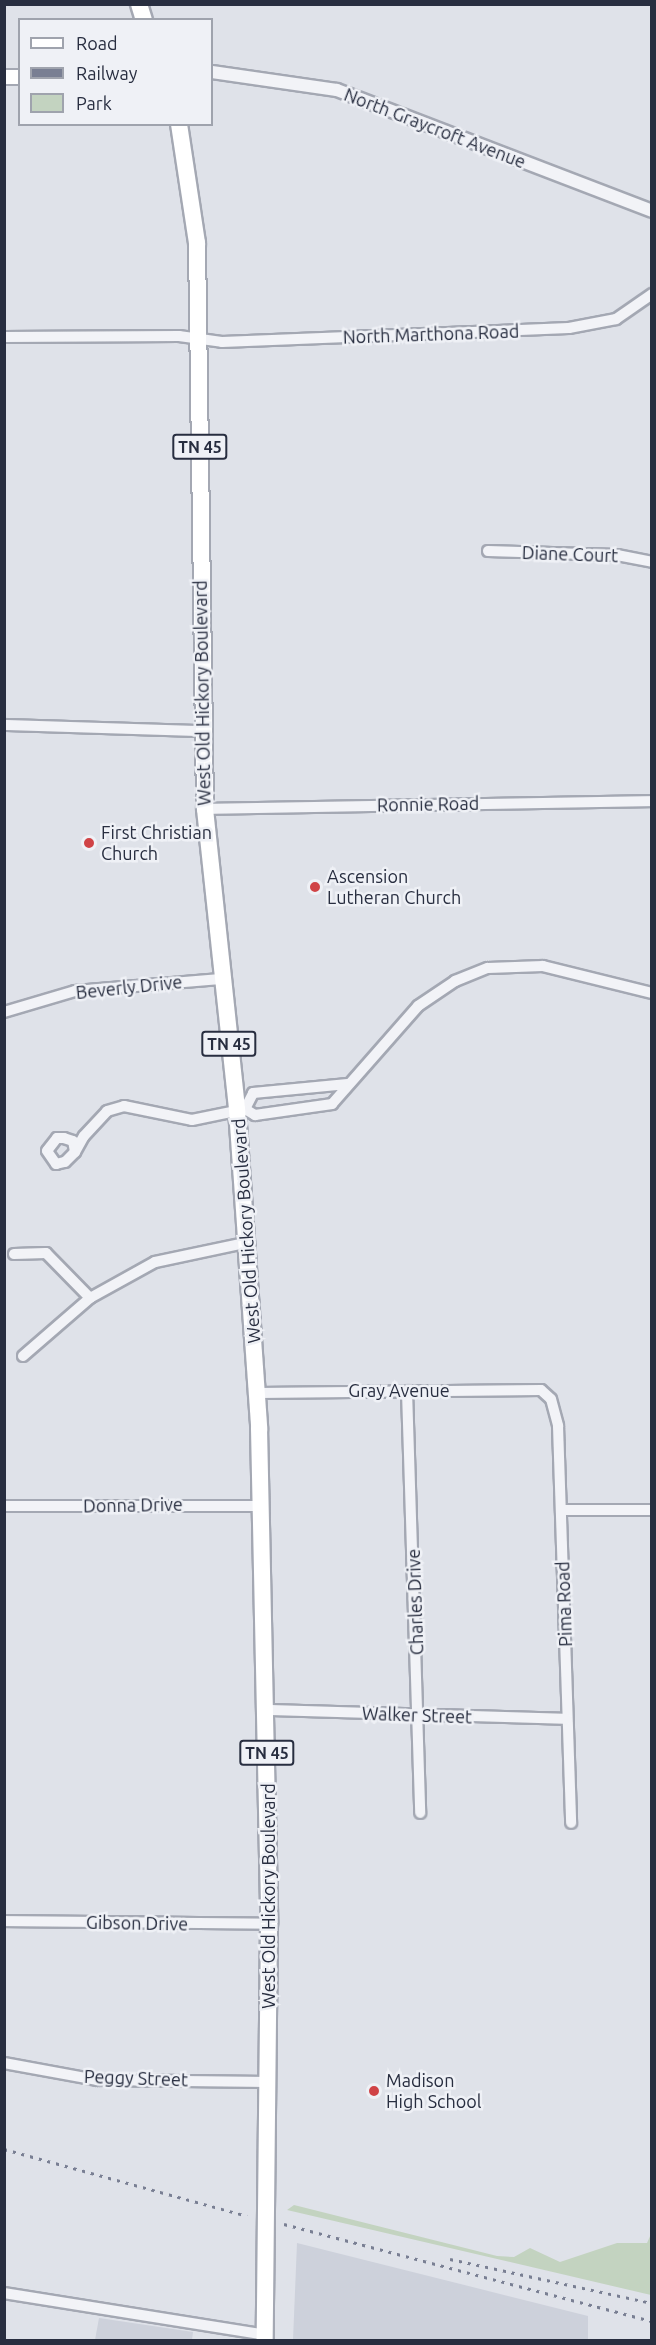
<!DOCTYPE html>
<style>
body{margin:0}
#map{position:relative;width:656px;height:2345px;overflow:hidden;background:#dfe2e9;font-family:Ubuntu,sans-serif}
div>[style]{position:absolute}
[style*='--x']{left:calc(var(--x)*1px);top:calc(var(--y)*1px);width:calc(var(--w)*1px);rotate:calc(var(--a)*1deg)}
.built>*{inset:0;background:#cdd1db}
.green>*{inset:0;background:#c3d3c0}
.roads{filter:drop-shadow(2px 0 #a4a8b3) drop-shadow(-2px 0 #a4a8b3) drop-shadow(0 2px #a4a8b3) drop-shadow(0 -2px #a4a8b3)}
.minor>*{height:10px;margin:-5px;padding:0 5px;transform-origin:5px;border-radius:5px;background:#f2f3f7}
.tertiary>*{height:12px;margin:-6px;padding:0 6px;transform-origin:6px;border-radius:6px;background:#f2f3f7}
.secondary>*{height:14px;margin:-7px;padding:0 7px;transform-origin:7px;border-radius:7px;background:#fff}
.primary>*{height:16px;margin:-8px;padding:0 8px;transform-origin:8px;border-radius:8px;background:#fff}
.rail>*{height:3px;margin-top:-1.5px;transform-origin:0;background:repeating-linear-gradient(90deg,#797f93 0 3px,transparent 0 9px)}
.dots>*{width:16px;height:16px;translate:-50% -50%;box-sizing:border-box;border:3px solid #eff1f6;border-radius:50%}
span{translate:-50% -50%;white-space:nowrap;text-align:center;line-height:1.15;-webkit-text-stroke:5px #eff1f6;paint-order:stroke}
.shield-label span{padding:2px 4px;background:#eff1f6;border:2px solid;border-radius:4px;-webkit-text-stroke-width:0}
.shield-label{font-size:16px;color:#282e40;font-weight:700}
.street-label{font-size:18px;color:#282e40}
.poi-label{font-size:18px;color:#282e40}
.left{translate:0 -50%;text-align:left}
.frame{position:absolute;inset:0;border:6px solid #282e40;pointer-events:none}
.legend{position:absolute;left:18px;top:18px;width:195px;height:108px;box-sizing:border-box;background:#eff1f6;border:2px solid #9fa3ad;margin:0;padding:8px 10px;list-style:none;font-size:18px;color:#282e40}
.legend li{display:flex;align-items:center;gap:12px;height:30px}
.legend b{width:30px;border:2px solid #9fa3ad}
</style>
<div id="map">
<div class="built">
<i style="clip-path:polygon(297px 2243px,588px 2316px,588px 2340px,293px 2340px)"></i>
<i style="clip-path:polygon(99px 2318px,193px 2332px,192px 2340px,95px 2340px)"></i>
</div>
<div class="green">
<i style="clip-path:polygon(294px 2205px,497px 2256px,514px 2257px,530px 2248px,560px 2262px,617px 2243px,647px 2243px,651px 2234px,651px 2295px,287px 2210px)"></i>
</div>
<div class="roads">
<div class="minor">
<i style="--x:4;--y:337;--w:175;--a:-0.3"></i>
<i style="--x:179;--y:336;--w:43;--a:7.9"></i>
<i style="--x:222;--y:342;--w:347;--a:-2.3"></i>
<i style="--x:569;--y:328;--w:48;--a:-10.8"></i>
<i style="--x:616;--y:319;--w:44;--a:-34.8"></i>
<i style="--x:488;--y:551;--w:129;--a:1.8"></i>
<i style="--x:617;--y:555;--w:36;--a:11"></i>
<i style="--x:4;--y:725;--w:196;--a:1.8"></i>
<i style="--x:205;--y:809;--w:447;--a:-1"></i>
<i style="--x:4;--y:1012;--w:74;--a:-16.5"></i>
<i style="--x:75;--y:991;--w:146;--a:-4.7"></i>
<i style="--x:245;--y:1109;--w:18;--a:-63"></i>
<i style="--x:253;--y:1093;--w:95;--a:-5.4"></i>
<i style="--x:75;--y:1152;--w:11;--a:-100"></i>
<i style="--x:73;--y:1141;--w:9;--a:-162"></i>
<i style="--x:64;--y:1138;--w:7;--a:180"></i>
<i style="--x:57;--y:1138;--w:16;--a:128"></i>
<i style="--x:47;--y:1151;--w:16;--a:55"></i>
<i style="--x:56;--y:1164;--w:9;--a:-13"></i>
<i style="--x:65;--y:1162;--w:14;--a:-45"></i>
<i style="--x:75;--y:1152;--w:18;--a:-61"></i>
<i style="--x:84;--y:1136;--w:34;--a:-47"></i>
<i style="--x:107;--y:1111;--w:18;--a:-16"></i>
<i style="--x:124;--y:1106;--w:69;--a:11.6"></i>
<i style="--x:192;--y:1120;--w:54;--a:-11.7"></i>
<i style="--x:245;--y:1109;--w:12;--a:31"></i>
<i style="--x:255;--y:1115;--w:78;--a:-8.1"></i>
<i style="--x:332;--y:1104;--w:130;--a:-48.7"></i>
<i style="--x:418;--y:1006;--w:45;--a:-34"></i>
<i style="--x:455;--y:981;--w:35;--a:-22"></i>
<i style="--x:488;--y:968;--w:55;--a:-2.1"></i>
<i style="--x:543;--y:966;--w:112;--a:13.9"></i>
<i style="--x:14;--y:1254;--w:32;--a:-2"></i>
<i style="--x:46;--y:1253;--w:63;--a:45.6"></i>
<i style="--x:23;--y:1356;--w:89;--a:-40.9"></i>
<i style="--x:90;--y:1298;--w:74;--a:-29"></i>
<i style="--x:155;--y:1262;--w:96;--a:-12"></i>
<i style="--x:407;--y:1391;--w:422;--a:88.2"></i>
<i style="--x:258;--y:1393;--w:283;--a:-0.6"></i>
<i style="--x:541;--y:1390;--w:13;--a:42"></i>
<i style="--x:551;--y:1399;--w:28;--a:75"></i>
<i style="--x:558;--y:1426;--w:397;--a:88.1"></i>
<i style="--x:4;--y:1506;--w:258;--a:0"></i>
<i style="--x:561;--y:1510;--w:91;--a:0"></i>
<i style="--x:267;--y:1710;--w:300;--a:1.7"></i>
<i style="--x:4;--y:1921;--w:265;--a:0.6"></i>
<i style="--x:4;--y:2063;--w:95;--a:10.4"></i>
<i style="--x:97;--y:2080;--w:172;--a:0.7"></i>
<i style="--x:4;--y:2293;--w:264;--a:9.1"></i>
</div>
<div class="tertiary">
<i style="--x:212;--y:72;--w:126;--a:8.2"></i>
<i style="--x:337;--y:90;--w:337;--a:21"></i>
</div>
<div class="secondary">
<i style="--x:4;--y:77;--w:16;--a:0"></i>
</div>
<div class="primary">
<i style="--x:139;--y:4;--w:17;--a:73"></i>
<i style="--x:179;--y:124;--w:120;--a:81.4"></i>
<i style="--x:197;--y:243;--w:566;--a:89.19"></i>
<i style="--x:205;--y:809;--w:303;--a:83.9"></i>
<i style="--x:237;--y:1110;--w:319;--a:86"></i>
<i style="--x:259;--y:1428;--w:496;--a:88.8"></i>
<i style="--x:269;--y:1924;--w:416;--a:90.6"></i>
</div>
</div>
<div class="rail">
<i style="--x:4;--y:2149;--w:252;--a:15.4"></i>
<i style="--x:284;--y:2224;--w:381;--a:14.8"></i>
<i style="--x:450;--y:2259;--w:207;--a:12.3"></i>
</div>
<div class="dots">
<i style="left:89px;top:843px;background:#d04346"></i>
<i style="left:315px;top:887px;background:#d04346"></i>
<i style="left:374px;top:2091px;background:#d04346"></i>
</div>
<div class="shield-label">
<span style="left:200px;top:447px">TN 45</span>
<span style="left:229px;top:1044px">TN 45</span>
<span style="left:267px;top:1753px">TN 45</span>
</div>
<div class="street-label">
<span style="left:435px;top:128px;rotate:21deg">North Graycroft Avenue</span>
<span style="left:431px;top:334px;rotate:-2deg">North Marthona Road</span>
<span style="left:570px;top:554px;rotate:2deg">Diane Court</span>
<span style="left:202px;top:693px;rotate:-91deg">West Old Hickory Boulevard</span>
<span style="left:428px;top:804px;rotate:-1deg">Ronnie Road</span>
<span style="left:129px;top:987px;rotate:-6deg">Beverly Drive</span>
<span style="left:246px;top:1231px;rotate:-94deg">West Old Hickory Boulevard</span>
<span style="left:399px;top:1390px">Gray Avenue</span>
<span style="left:133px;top:1505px;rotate:-1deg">Donna Drive</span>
<span style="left:415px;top:1602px;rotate:-92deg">Charles Drive</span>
<span style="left:564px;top:1604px;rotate:-92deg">Pima Road</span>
<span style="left:417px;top:1715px;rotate:2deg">Walker Street</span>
<span style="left:268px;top:1896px;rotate:-90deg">West Old Hickory Boulevard</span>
<span style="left:137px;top:1923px;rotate:1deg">Gibson Drive</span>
<span style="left:136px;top:2078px;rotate:2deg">Peggy Street</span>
</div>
<div class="poi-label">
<span class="left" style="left:101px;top:843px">First Christian<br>Church</span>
<span class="left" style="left:327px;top:887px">Ascension<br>Lutheran Church</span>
<span class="left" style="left:386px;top:2091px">Madison<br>High School</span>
</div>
<div class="frame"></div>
<ul class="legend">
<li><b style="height:8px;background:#fff"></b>Road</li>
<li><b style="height:8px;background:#797f93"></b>Railway</li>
<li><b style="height:16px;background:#c3d3c0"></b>Park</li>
</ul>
</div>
